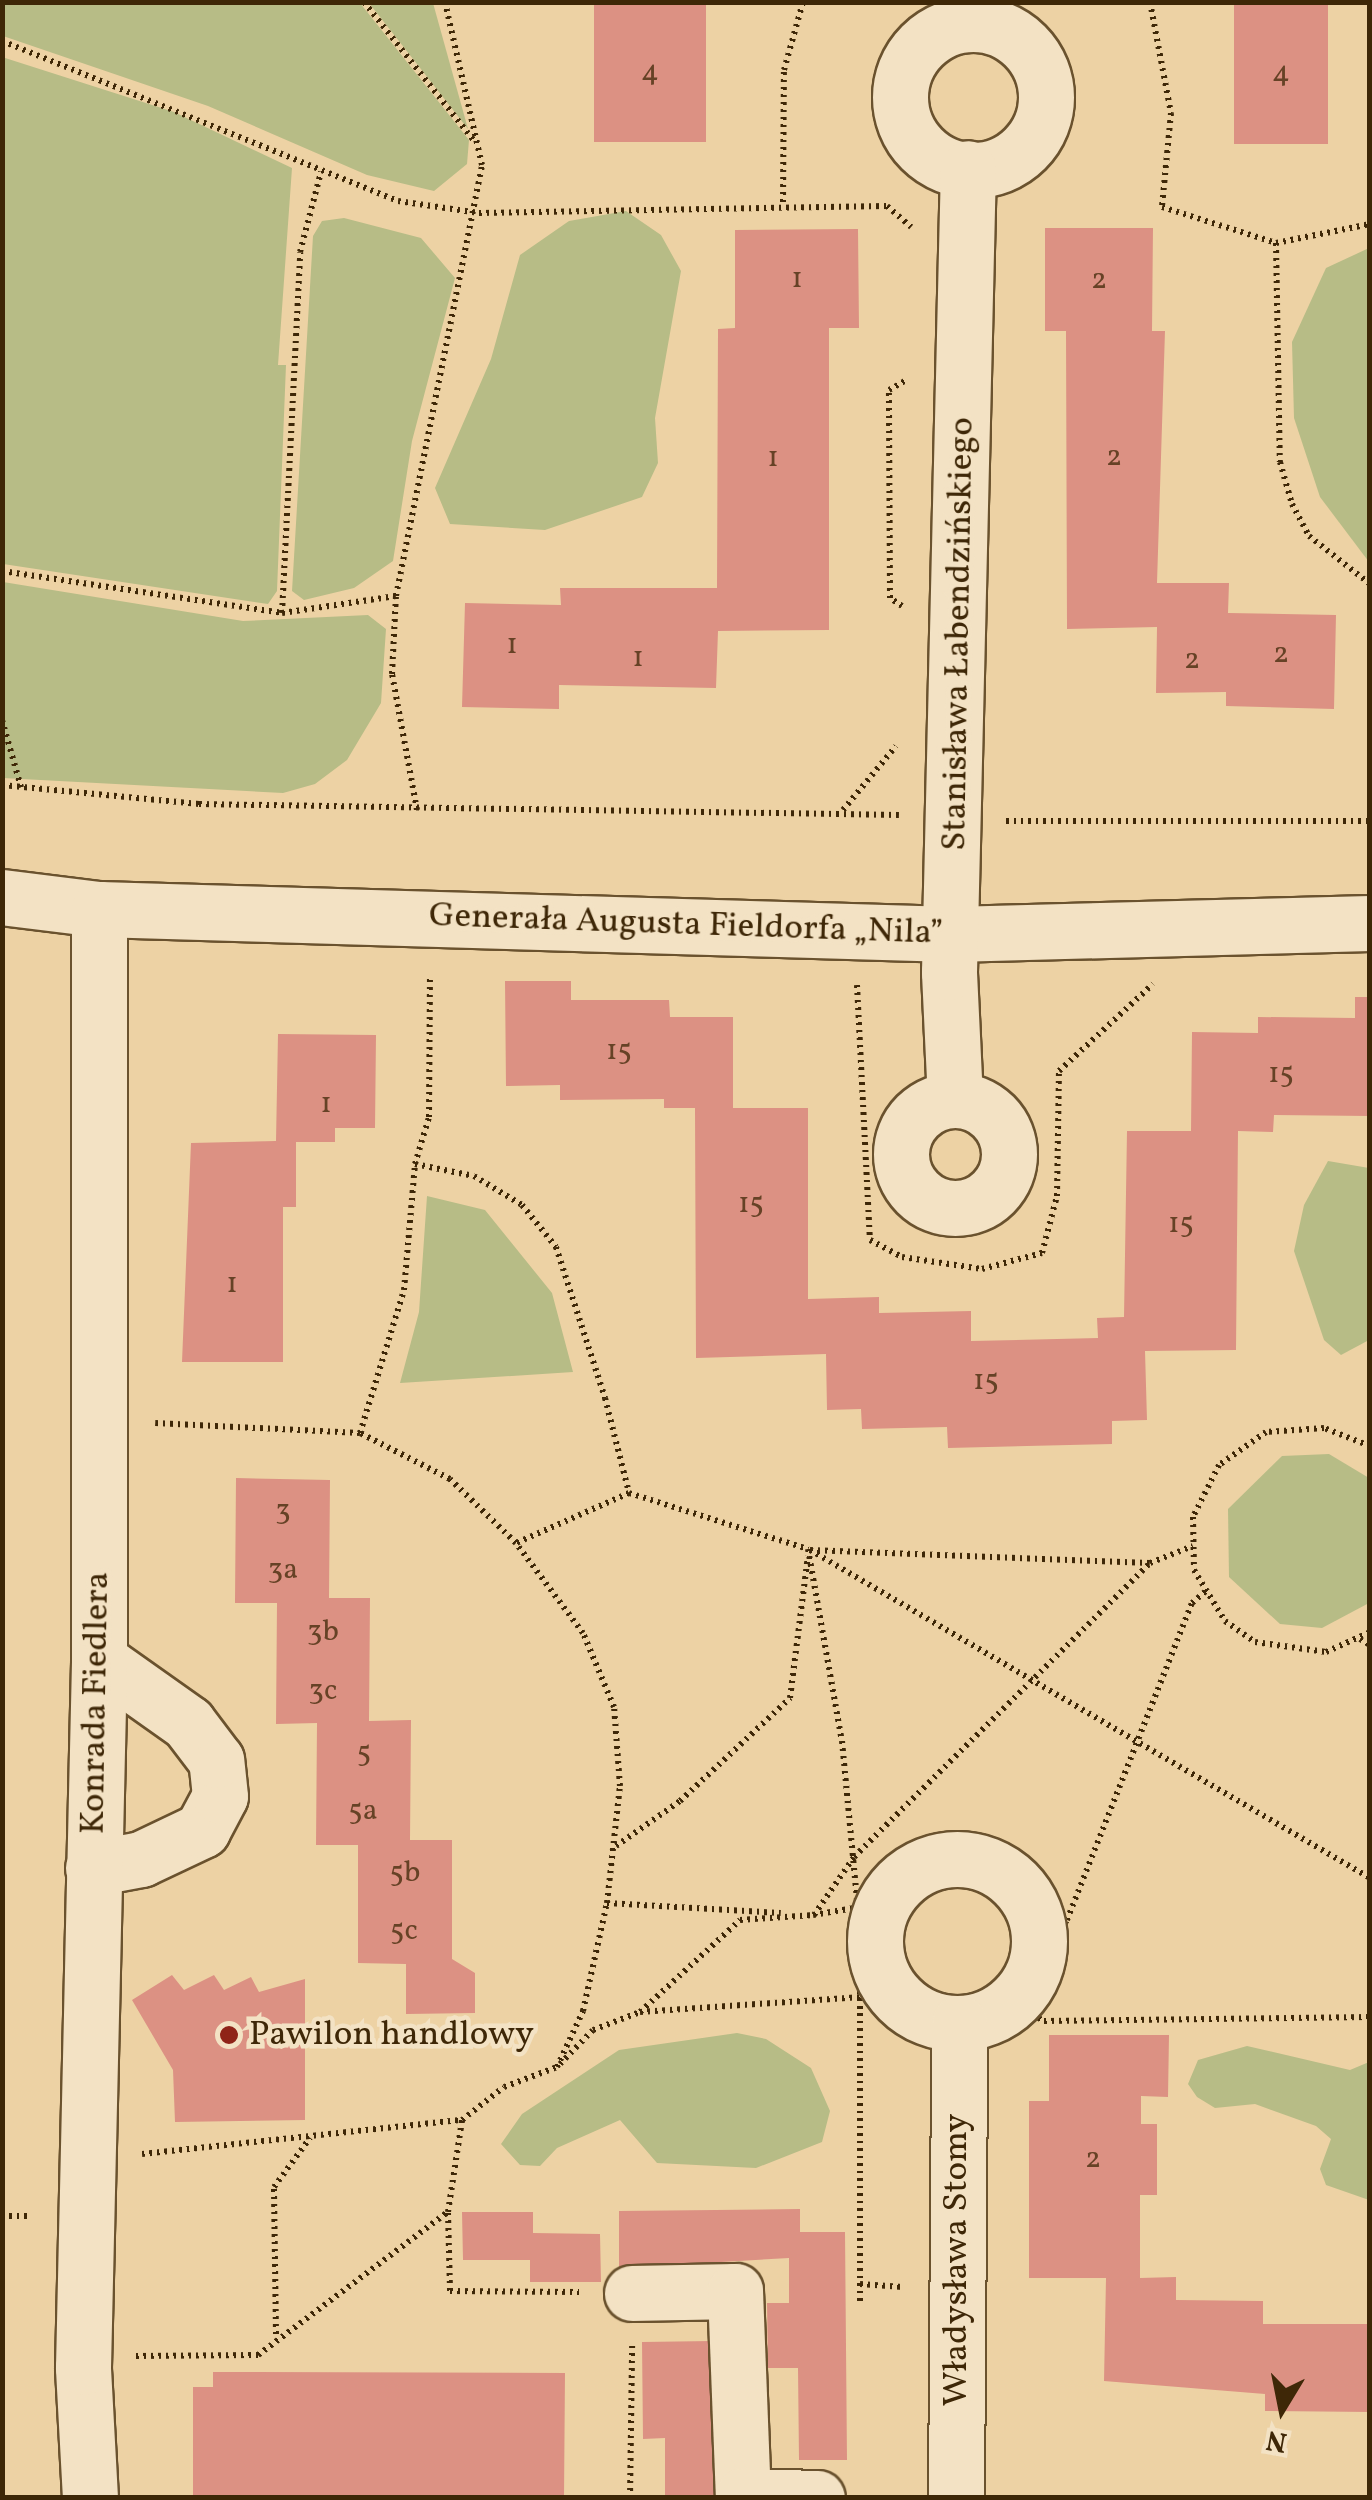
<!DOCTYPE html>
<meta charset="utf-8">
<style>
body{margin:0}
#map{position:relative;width:1372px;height:2500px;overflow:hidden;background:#edd2a4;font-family:Vollkorn,serif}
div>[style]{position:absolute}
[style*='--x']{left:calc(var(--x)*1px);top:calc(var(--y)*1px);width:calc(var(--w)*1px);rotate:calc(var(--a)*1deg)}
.green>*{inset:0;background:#b7bc86}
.building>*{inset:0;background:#dc9183;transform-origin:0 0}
.path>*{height:6px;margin-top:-3px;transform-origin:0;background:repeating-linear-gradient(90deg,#3e2707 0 2.5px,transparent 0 7.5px)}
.roads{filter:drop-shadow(2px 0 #6a522e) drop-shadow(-2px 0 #6a522e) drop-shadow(0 2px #6a522e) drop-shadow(0 -2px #6a522e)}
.minor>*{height:55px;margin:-27.5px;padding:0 27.5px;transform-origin:27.5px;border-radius:27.5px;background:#f3e2c4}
.minor>.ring{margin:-27.5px;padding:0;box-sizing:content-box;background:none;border:55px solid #f3e2c4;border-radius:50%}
.dots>*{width:28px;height:28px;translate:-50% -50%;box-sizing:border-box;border:5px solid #f3e2c4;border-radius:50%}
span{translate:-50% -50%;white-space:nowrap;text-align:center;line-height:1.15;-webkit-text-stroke:9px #f3e2c4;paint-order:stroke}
.number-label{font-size:30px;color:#664226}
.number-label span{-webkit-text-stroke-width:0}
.street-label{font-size:35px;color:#3e2707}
.poi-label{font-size:35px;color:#3e2707}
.left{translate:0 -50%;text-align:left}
.frame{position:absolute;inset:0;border:5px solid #3e2707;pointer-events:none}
.north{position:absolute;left:1232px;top:2360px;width:100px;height:100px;-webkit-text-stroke:8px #f3e2c4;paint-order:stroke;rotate:190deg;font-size:28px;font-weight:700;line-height:40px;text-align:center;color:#3e2707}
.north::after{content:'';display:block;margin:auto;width:35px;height:45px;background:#3e2707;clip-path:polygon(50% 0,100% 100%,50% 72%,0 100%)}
</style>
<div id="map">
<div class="green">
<i style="clip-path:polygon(2px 3px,360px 3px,469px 140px,467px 164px,434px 191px,367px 175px,208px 106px,3px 36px)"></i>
<i style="clip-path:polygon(369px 3px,433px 3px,468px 129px)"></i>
<i style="clip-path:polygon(2px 57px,174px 112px,292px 168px,278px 365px,286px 365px,277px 591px,268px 604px,3px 564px)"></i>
<i style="clip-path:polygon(626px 211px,661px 235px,681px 271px,655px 418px,658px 463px,642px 497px,545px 530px,450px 524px,435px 488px,491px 359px,520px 255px,569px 221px)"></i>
<i style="clip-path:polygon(344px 218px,421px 238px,455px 278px,412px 441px,393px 561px,354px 588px,304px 600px,292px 591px,313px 236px,322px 221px)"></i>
<i style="clip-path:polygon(1369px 248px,1369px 562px,1320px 497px,1294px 418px,1292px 342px,1326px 268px)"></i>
<i style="clip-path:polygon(3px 582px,243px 621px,368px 615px,386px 629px,381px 703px,347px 760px,315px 784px,283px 793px,3px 778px)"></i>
<i style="clip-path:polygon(1328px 1161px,1369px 1168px,1369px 1340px,1341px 1355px,1324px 1340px,1294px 1251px,1304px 1205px)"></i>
<i style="clip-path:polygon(427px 1196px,485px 1210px,552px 1293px,573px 1372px,400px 1383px,419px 1312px)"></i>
<i style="clip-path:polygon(1329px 1454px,1369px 1478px,1369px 1603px,1322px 1628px,1280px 1624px,1229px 1577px,1228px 1509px,1282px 1456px)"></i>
<i style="clip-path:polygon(737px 2033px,766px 2039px,811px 2068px,830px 2111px,822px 2142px,756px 2168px,657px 2163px,620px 2120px,557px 2148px,540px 2166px,520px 2165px,501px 2144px,522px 2114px,619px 2050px)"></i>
<i style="clip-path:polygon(1247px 2046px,1350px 2070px,1369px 2062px,1369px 2200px,1326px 2185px,1320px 2169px,1331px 2139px,1316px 2126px,1255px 2104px,1215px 2108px,1197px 2097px,1188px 2084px,1198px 2060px)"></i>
</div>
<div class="building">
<i style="left:594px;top:2px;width:112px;height:140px"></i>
<i style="left:1234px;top:2px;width:94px;height:142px"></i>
<i style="clip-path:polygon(1045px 228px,1153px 228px,1152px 331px,1165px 331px,1157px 583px,1229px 583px,1228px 613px,1336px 615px,1334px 709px,1226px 706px,1226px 692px,1156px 693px,1157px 627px,1067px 629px,1066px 331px,1045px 331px)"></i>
<i style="clip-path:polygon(858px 229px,859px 328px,829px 328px,829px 630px,718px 631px,716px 688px,559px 685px,559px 709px,462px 707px,465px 603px,561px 605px,560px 588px,717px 588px,718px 329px,735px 328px,735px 230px)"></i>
<i style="clip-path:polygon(505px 981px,571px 981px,571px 1000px,669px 1000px,670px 1017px,733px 1017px,733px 1108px,808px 1108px,808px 1299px,879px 1297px,879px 1313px,971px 1311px,971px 1341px,1098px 1338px,1097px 1318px,1124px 1317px,1127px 1131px,1191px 1131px,1192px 1032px,1258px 1033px,1258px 1017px,1355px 1018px,1355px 997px,1370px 997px,1370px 1116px,1274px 1115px,1273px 1132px,1238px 1131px,1236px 1350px,1145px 1351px,1147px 1420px,1112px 1421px,1112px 1444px,948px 1448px,947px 1427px,862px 1429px,861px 1409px,827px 1410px,826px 1354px,696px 1358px,695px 1108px,664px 1108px,664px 1099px,560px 1100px,560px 1085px,506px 1086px)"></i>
<i style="clip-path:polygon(278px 1034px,376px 1035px,375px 1128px,335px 1128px,335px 1142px,296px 1142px,296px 1207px,283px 1207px,283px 1362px,182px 1362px,191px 1143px,276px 1141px)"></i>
<i style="clip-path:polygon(236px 1478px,330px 1480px,329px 1598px,370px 1598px,369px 1721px,411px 1720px,410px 1840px,452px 1840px,452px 1959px,475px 1973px,475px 2013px,406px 2014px,406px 1964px,358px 1963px,358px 1845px,316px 1845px,317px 1723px,276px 1724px,277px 1603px,235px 1603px)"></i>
<i style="clip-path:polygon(172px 1975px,184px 1990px,214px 1975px,224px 1990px,251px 1977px,259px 1992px,305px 1979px,305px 2120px,175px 2122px,173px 2070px,132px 2000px)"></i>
<i style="clip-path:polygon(1049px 2035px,1169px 2035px,1168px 2097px,1141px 2096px,1141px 2124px,1157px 2124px,1157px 2195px,1140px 2195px,1140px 2278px,1176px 2277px,1176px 2300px,1263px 2301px,1263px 2324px,1370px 2324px,1370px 2412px,1265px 2411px,1265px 2394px,1104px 2381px,1106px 2278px,1029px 2278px,1029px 2101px,1049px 2101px)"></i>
<i style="clip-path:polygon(800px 2209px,800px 2232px,845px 2232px,847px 2460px,799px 2460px,798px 2368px,768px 2368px,767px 2303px,789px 2303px,789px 2258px,619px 2268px,619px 2211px)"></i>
<i style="clip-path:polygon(462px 2212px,533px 2212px,533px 2233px,600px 2234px,601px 2282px,530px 2282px,530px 2260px,463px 2260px)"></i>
<i style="clip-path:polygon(712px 2341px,714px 2498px,665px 2498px,665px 2438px,643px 2439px,642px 2342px)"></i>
<i style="clip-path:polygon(213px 2372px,565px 2373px,564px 2498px,193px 2498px,193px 2387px,213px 2387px)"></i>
</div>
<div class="path">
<i style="--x:364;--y:2;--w:177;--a:51.6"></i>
<i style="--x:1150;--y:2;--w:113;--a:79.3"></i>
<i style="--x:1171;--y:113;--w:94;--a:95.5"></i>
<i style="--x:1162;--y:207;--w:120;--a:17.5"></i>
<i style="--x:1276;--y:243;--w:96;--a:-11.4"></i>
<i style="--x:2;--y:41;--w:427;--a:22"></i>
<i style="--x:398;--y:201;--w:82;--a:8.4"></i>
<i style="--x:479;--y:213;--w:408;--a:-1"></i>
<i style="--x:887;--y:206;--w:32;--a:41"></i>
<i style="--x:783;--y:202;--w:132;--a:-89.6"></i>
<i style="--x:784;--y:70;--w:71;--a:-74.4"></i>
<i style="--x:1276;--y:243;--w:219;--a:89"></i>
<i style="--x:1280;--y:462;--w:44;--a:74.1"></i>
<i style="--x:1292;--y:504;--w:36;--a:62"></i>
<i style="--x:1309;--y:536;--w:78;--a:38.2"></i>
<i style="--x:2;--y:571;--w:283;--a:8.5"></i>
<i style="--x:282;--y:613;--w:115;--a:-8.5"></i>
<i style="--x:902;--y:606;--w:14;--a:-146"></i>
<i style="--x:890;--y:598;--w:208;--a:-90.3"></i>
<i style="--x:889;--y:390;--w:20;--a:-30"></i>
<i style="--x:282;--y:613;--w:361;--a:-87.1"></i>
<i style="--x:300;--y:252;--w:83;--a:-75.3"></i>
<i style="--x:2;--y:720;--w:70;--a:74.2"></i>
<i style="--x:2;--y:785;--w:198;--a:5.5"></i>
<i style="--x:199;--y:804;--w:700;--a:0.9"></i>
<i style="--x:417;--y:810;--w:138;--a:-100.4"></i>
<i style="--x:392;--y:674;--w:78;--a:-87.1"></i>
<i style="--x:396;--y:596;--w:439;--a:-78.7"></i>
<i style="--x:482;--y:165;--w:167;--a:-102.8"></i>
<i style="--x:843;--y:810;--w:83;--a:-50.4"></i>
<i style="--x:1006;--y:821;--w:364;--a:0"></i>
<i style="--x:857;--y:985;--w:255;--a:87.1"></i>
<i style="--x:870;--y:1240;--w:36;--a:28"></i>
<i style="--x:902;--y:1257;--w:81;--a:8.5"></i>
<i style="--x:982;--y:1269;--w:62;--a:-14.9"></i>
<i style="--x:1042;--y:1253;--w:59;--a:-75.3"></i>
<i style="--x:1057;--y:1196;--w:125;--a:-89.1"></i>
<i style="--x:1059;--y:1071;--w:128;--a:-42.8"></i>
<i style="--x:415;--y:1164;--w:60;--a:11.5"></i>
<i style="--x:474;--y:1176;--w:56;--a:31.1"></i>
<i style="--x:522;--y:1205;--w:54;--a:51"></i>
<i style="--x:556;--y:1247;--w:159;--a:72"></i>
<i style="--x:605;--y:1398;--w:98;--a:75.8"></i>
<i style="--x:629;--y:1493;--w:124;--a:156.1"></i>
<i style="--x:360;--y:1433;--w:150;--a:-72.9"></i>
<i style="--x:404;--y:1290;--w:126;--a:-85"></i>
<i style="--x:415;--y:1164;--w:49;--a:-73.4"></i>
<i style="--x:429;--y:1117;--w:142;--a:-89.6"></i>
<i style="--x:1370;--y:1446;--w:49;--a:-158.6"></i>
<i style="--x:1324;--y:1428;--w:58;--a:176.1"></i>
<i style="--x:1266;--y:1432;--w:57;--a:144.9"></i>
<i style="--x:1219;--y:1465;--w:58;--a:116.6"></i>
<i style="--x:1193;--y:1517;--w:53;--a:88.9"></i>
<i style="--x:1194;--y:1570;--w:60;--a:58.7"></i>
<i style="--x:1225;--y:1621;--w:37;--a:35"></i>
<i style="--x:1255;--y:1642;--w:72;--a:8"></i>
<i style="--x:1326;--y:1652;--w:48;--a:-24.4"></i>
<i style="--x:629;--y:1493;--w:188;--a:17.4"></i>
<i style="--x:808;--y:1549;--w:195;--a:80"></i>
<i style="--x:842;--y:1741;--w:191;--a:84.6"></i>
<i style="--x:860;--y:1931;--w:370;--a:90"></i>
<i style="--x:810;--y:1550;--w:649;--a:30.36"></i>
<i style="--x:810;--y:1550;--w:340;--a:2.2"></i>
<i style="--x:1150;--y:1563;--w:46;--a:-21.6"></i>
<i style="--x:1360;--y:1639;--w:12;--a:31"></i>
<i style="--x:616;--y:1846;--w:78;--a:-35.1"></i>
<i style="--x:680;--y:1801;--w:151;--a:-43.1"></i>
<i style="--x:790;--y:1698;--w:143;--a:-82.8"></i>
<i style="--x:607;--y:1903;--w:174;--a:3.3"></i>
<i style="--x:813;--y:1915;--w:72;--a:-9.6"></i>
<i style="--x:1038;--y:1959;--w:49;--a:-53.4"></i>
<i style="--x:1067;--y:1920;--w:341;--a:-68.5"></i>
<i style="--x:1192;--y:1603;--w:18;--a:-41"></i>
<i style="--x:1013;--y:2002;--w:36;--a:32"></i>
<i style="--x:1044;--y:2021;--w:326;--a:-0.7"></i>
<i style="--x:640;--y:2012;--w:136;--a:-42.6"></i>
<i style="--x:740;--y:1920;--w:74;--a:-3.9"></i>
<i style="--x:814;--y:1915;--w:70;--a:-55.4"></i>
<i style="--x:854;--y:1857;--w:417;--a:-44.8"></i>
<i style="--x:1015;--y:2030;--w:25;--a:-37"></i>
<i style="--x:560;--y:2064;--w:47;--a:-45.9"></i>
<i style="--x:593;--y:2030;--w:50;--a:-21"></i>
<i style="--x:640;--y:2012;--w:222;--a:-3.9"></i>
<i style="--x:861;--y:1997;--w:49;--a:14.3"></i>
<i style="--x:142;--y:2154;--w:322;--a:-6.1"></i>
<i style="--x:462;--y:2120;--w:53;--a:-38.2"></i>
<i style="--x:504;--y:2087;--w:57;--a:-20.7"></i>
<i style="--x:557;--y:2067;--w:62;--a:-65.1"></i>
<i style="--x:583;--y:2011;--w:111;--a:-77.5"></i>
<i style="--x:607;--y:1903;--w:118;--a:-83.7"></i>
<i style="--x:620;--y:1786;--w:79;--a:-94.3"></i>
<i style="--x:614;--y:1707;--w:80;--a:-112.7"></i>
<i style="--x:583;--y:1633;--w:112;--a:-126.7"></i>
<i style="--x:516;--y:1543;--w:92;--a:-135.9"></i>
<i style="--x:450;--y:1479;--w:101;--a:-152.9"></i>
<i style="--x:360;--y:1433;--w:205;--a:-177.2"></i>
<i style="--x:448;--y:2213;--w:78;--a:88.5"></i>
<i style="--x:450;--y:2291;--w:129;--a:0.4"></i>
<i style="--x:2;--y:2216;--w:28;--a:0"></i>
<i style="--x:860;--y:2284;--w:43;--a:4"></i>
<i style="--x:276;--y:2334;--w:147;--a:-90.8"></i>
<i style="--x:274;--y:2187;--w:61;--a:-53.7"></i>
<i style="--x:136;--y:2356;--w:122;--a:-0.5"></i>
<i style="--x:258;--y:2355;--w:238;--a:-37"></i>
<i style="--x:448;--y:2212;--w:93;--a:-81.3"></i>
<i style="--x:630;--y:2498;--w:152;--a:-89.2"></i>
</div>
<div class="roads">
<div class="minor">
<i class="ring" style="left:900px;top:24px;width:91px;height:91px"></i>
<i style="--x:2;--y:897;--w:98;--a:7.1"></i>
<i style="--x:99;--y:909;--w:853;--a:1.68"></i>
<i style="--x:952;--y:934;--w:418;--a:-1.5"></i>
<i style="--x:955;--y:1100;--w:128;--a:-92.7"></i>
<i style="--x:949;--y:972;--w:804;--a:-88.65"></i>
<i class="ring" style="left:901px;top:1100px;width:53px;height:53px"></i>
<i class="ring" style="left:875px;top:1859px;width:109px;height:109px"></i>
<i style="--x:93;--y:1868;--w:49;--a:-10.6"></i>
<i style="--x:141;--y:1859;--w:68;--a:-25.4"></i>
<i style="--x:202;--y:1830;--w:38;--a:-62"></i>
<i style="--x:220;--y:1796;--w:36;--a:-96"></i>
<i style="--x:216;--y:1760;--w:46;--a:-127.1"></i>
<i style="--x:188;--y:1723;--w:109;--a:-144.7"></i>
<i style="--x:632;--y:2293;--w:103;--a:-1.1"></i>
<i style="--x:735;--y:2291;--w:205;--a:87.8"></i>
<i style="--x:743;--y:2496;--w:74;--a:1.5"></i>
<i style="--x:90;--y:2498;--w:131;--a:-93.1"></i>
<i style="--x:83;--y:2367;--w:707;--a:-88.7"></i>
<i style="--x:99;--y:1660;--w:751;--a:-90"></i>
<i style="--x:956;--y:2498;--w:475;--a:-89.6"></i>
</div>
</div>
<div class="dots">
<i style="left:229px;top:2035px;background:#8f2418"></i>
</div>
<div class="number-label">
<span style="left:650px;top:72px">4</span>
<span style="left:1281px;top:73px">4</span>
<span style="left:797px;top:279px">1</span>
<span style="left:1099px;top:280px">2</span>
<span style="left:1114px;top:457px">2</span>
<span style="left:773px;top:458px">1</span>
<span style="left:512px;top:645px">1</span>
<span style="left:1281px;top:654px">2</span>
<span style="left:638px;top:658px">1</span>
<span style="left:1192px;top:660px">2</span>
<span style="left:619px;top:1051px">15</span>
<span style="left:1281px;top:1074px">15</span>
<span style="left:326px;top:1104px">1</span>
<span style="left:751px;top:1204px">15</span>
<span style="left:1181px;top:1224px">15</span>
<span style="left:232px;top:1284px">1</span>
<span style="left:986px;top:1381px">15</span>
<span style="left:283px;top:1511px">3</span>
<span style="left:283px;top:1570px">3a</span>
<span style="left:323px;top:1632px">3b</span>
<span style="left:323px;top:1691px">3c</span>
<span style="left:364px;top:1753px">5</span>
<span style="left:363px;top:1811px">5a</span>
<span style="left:405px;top:1873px">5b</span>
<span style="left:404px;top:1931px">5c</span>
<span style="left:1093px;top:2159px">2</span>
</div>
<div class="street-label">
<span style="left:959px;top:634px;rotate:-89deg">Stanisława Łabendzińskiego</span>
<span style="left:686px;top:925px;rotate:2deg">Generała Augusta Fieldorfa „Nila”</span>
<span style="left:96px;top:1703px;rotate:-89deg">Konrada Fiedlera</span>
<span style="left:957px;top:2260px;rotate:-90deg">Władysława Stomy</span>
</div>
<div class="poi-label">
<span class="left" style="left:249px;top:2035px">Pawilon handlowy</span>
</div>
<div class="frame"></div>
<div class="north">N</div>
</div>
